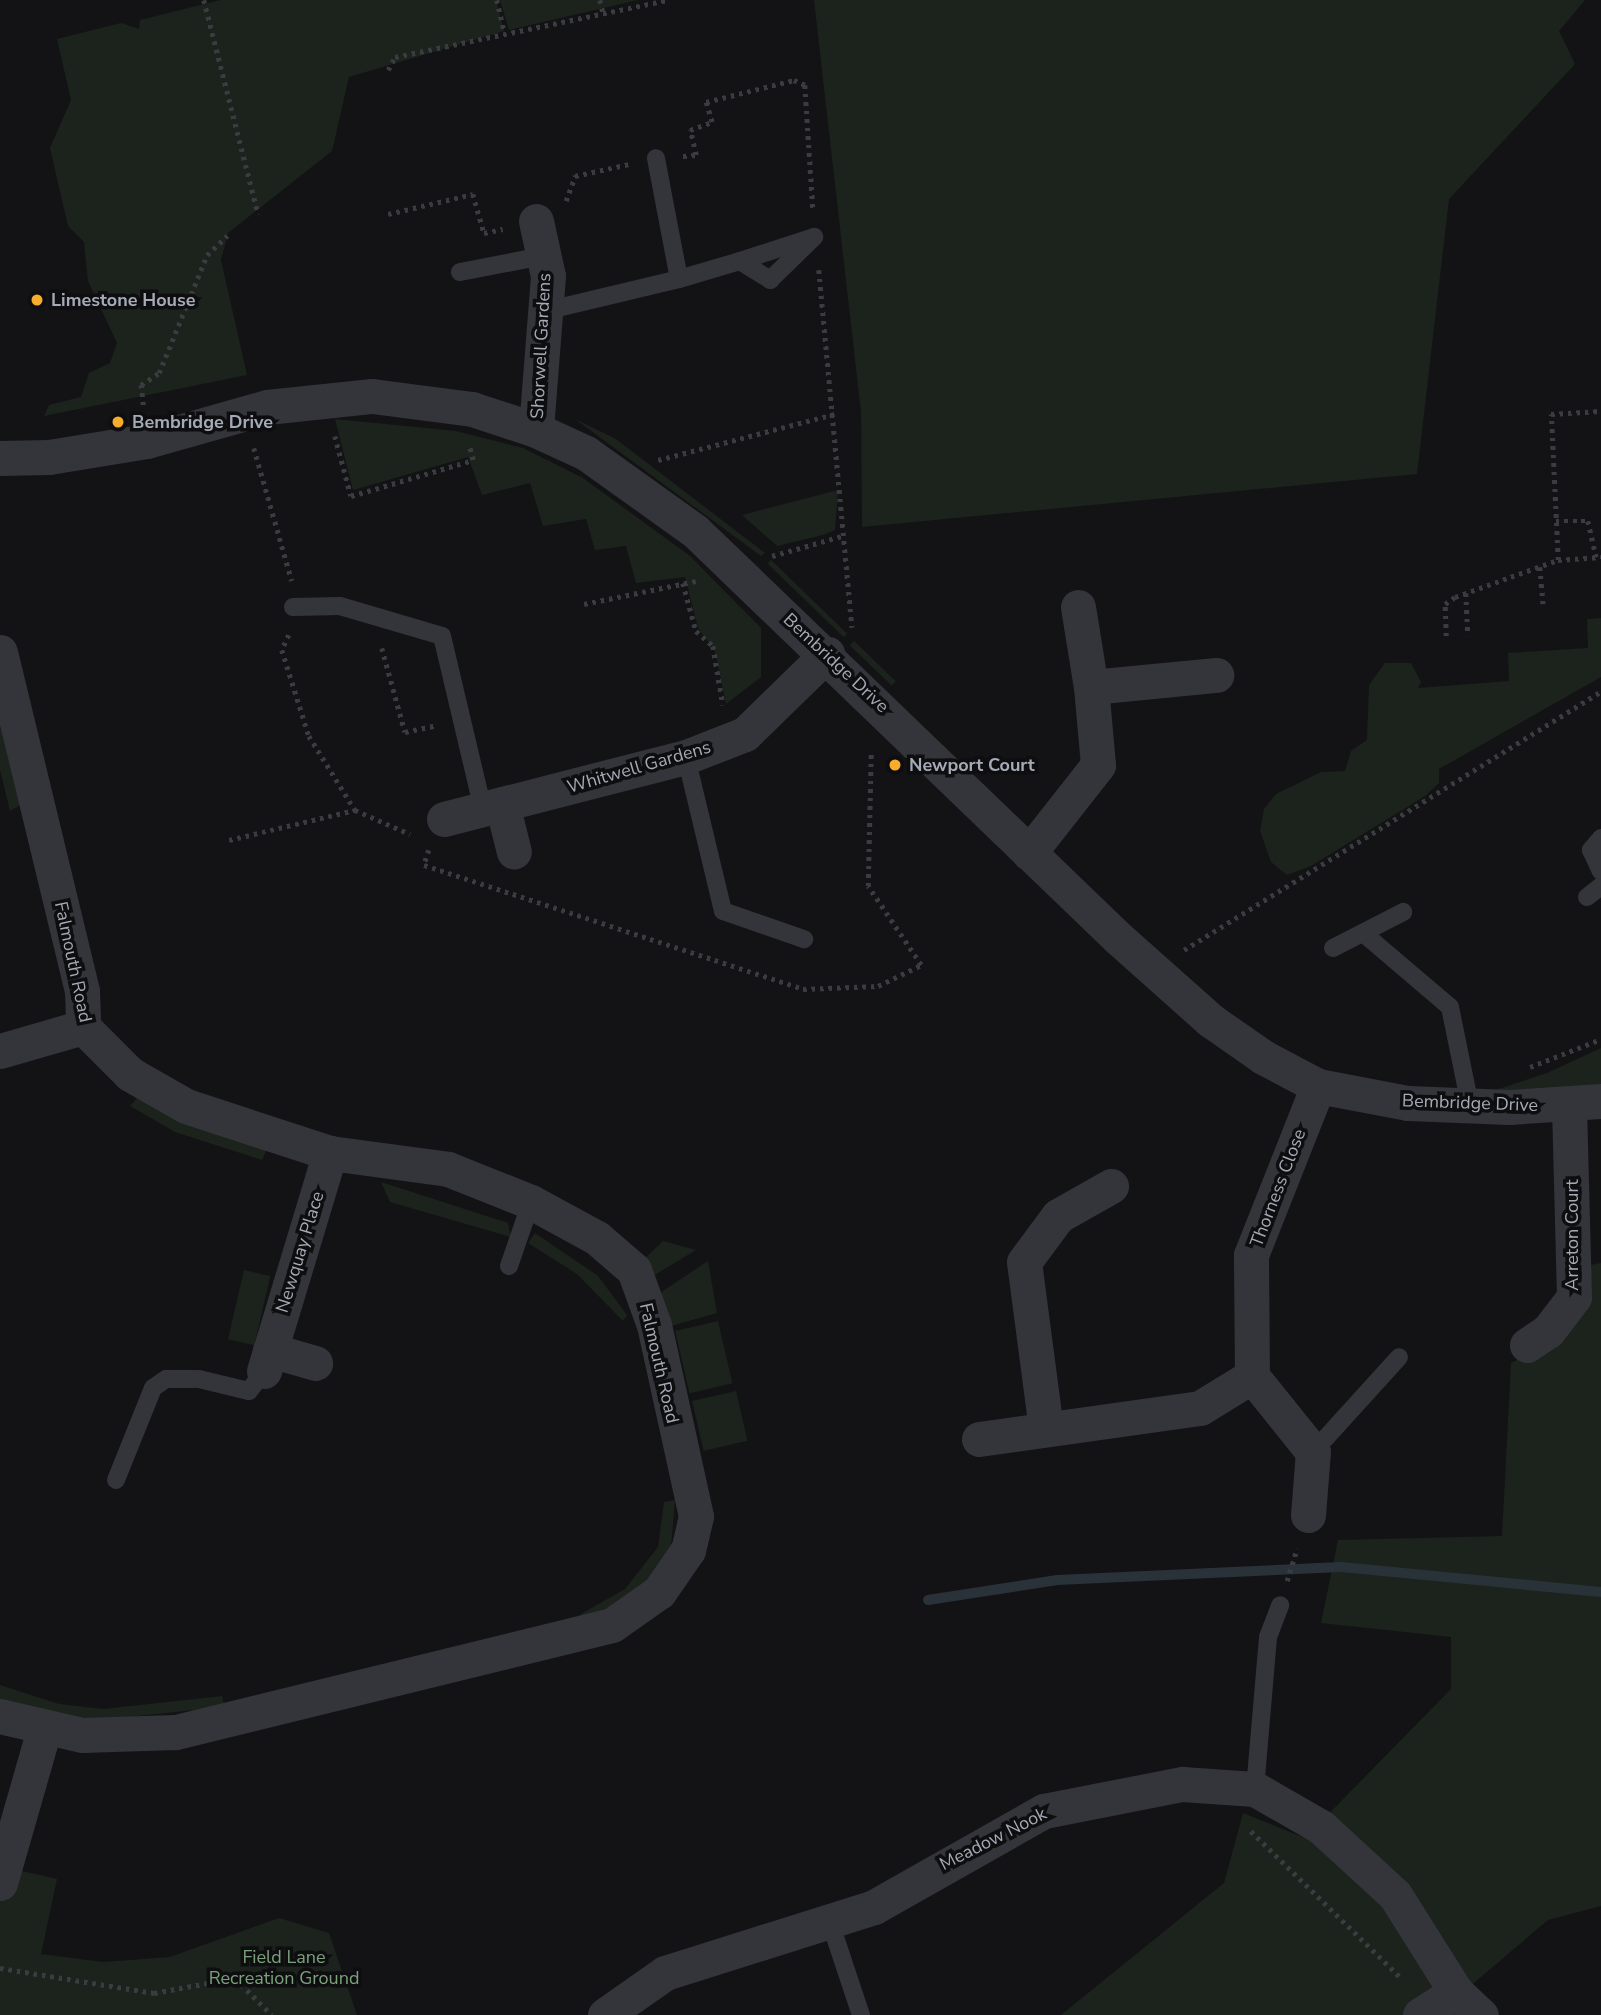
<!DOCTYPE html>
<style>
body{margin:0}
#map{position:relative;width:1601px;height:2015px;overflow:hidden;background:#131315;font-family:"Nunito Sans",sans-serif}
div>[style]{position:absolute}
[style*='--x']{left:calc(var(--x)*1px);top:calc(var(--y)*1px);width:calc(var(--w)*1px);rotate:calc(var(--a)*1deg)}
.green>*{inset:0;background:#1b231c;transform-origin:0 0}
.stream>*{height:10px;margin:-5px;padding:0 5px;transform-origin:5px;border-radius:5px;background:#293239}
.path>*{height:4.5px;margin-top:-2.25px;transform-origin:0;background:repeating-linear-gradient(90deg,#3a3c41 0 3.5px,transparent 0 8.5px)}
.lane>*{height:18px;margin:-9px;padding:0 9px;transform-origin:9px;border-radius:9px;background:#34353a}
.street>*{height:35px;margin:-17.5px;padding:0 17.5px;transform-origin:17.5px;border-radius:17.5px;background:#34353a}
.dots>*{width:19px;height:19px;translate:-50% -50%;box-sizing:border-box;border:4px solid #0e0e10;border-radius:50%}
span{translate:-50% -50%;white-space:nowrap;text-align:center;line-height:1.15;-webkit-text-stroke:7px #0e0e10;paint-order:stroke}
.poi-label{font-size:18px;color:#a4aab6;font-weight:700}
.left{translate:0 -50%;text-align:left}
.street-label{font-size:18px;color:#a4aab6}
.park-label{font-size:18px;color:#7ba17c}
</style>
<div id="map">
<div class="green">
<i style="clip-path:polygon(220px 0,496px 0,504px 31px,349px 77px,332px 151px,228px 233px,221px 260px,247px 375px,44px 416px,49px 405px,81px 397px,89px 373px,110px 363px,117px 343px,88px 281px,84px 242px,68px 226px,50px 148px,71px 100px,57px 39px,121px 23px,139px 29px,140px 20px)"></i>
<i style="clip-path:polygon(500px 0,638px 0,509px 30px)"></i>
<i style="clip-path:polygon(814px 0,1585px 0,1559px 31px,1575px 64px,1449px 199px,1417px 474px,862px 527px,861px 412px)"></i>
<i style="clip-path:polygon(335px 419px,456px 431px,523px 448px,583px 478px,690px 556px,761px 628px,761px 677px,726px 704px,715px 651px,698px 628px,685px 577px,636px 583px,626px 546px,595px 550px,586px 519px,543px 526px,530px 483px,482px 495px,468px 457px,353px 490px)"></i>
<i style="clip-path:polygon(575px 419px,616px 439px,765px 553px,761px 556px)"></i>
<i style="clip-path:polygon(838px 490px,835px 530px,823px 535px,777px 546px,742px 515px)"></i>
<i style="left:771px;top:560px;width:106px;height:5px;rotate:44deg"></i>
<i style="clip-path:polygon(1601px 618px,1601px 677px,1439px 769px,1439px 783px,1425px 796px,1311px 866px,1287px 875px,1271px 862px,1260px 831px,1264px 809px,1276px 794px,1321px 772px,1345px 771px,1351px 751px,1367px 740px,1369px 685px,1385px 663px,1411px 663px,1421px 682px,1418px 688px,1509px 681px,1508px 653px,1588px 648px,1587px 619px)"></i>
<i style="left:854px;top:641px;width:58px;height:6px;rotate:44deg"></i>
<i style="clip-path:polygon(0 712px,22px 804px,10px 811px,0 770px)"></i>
<i style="clip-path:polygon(1601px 1048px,1601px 1086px,1480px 1095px,1547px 1073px)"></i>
<i style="clip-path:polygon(138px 1097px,268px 1147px,262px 1160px,175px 1132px,130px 1106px)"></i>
<i style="clip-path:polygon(381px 1182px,508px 1223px,511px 1237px,390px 1202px)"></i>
<i style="clip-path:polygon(535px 1233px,598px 1276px,627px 1315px,623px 1321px,577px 1274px,528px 1243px)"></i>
<i style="clip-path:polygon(663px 1241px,696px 1250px,650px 1278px,638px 1265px)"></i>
<i style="clip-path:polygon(708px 1261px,717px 1313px,671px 1326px,660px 1293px)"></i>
<i style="clip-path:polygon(1601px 1263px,1601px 1906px,1548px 1920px,1436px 2015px,1061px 2015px,1224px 1883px,1243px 1813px,1305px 1838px,1451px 1689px,1451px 1637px,1321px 1623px,1338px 1540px,1502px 1536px,1511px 1363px,1534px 1351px,1585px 1266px)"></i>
<i style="left:244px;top:1270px;width:27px;height:71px;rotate:13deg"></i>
<i style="left:718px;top:1321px;width:64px;height:44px;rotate:77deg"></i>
<i style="left:736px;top:1391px;width:51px;height:45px;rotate:77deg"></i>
<i style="clip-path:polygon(675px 1500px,671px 1548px,638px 1594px,583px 1620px,581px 1614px,625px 1589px,658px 1547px,664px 1502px)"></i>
<i style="clip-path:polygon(0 1685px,59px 1704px,103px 1709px,222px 1696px,225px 1707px,78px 1722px,0 1701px)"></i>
<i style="clip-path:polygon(0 1866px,57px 1879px,41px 1954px,103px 1962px,170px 1957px,279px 1918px,329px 1933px,357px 2015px,0 2015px)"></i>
</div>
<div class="stream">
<i style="--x:928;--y:1600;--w:131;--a:-8.8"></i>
<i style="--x:1057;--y:1580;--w:284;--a:-2.6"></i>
<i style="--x:1341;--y:1567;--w:261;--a:5.5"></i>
</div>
<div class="path">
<i style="--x:204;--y:0;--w:221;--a:75.8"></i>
<i style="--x:497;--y:0;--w:32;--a:77"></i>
<i style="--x:600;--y:0;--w:16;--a:76"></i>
<i style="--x:388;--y:70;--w:15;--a:-62"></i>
<i style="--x:395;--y:57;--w:278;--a:-11.8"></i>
<i style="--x:683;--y:156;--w:13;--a:-4"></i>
<i style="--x:696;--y:155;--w:26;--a:-103"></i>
<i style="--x:690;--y:130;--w:23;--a:-20"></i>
<i style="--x:712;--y:122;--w:21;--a:-107"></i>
<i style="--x:706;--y:102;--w:91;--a:-14"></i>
<i style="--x:794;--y:80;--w:12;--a:24"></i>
<i style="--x:805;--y:85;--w:125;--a:86.3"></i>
<i style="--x:566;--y:201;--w:27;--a:-70"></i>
<i style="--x:575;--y:176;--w:55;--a:-12.5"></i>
<i style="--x:388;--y:214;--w:87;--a:-13.2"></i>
<i style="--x:473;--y:194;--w:41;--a:74.2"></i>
<i style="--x:484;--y:233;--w:19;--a:-12"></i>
<i style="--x:819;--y:270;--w:359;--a:84.7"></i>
<i style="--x:143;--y:405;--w:20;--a:-96"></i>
<i style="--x:141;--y:385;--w:22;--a:-34"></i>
<i style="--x:159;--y:373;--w:127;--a:-67.9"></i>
<i style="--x:207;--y:255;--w:28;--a:-44"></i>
<i style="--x:335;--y:436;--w:62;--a:75.1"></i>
<i style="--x:351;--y:496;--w:127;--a:-16.4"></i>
<i style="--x:473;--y:460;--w:16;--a:-105"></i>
<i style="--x:254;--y:448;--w:138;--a:74.1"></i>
<i style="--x:658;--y:460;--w:183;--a:-14.6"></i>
<i style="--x:1556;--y:521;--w:32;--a:0"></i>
<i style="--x:1588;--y:521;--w:37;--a:77"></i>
<i style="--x:772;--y:556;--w:76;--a:-16"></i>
<i style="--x:1558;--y:560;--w:146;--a:-92.7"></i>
<i style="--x:1551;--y:414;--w:50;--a:-3.4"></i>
<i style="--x:1540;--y:567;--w:37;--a:85"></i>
<i style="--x:683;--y:583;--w:50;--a:74.8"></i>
<i style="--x:696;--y:631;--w:23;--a:41"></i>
<i style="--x:713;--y:646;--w:60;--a:80.4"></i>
<i style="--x:1466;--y:593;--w:43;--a:87.3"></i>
<i style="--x:584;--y:604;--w:114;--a:-11.6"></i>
<i style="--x:289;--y:635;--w:17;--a:115"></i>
<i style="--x:282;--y:650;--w:90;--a:72.6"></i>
<i style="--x:309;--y:736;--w:87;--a:58.1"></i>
<i style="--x:1446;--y:636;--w:32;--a:-92"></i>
<i style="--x:1445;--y:604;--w:12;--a:-35"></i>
<i style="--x:1455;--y:597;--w:109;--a:-19.8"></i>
<i style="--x:1558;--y:560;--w:43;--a:-4"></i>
<i style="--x:382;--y:648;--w:87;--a:74.7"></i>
<i style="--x:405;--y:732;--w:30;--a:-12"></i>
<i style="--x:229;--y:840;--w:130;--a:-13.4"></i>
<i style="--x:355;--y:810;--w:60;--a:23.6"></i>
<i style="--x:429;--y:850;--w:16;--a:108"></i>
<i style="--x:424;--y:865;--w:399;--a:18.1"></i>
<i style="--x:803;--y:989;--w:75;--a:-2.3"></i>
<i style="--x:878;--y:986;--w:48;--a:-26"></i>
<i style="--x:921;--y:965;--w:95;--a:-123.9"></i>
<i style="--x:868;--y:886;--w:135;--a:-88.7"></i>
<i style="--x:1184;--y:950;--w:491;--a:-31.8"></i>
<i style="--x:1530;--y:1067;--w:76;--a:-21.5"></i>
<i style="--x:1287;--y:1581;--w:34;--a:-73"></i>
<i style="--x:1251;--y:1831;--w:211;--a:44.4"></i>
<i style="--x:0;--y:1968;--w:156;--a:9.2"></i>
<i style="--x:154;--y:1993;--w:82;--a:-10.5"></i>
<i style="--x:235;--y:1978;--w:52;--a:45"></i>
</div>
<div class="lane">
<i style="--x:460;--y:272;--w:85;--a:-10.9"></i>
<i style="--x:679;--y:279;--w:64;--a:-16.4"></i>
<i style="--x:740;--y:261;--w:36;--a:32"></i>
<i style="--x:770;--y:280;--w:62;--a:-44.3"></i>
<i style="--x:814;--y:237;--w:78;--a:162"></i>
<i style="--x:545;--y:311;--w:138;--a:-13.4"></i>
<i style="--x:679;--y:279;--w:123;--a:-100.8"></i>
<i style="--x:293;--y:607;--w:47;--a:-1.2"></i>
<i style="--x:340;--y:606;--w:106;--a:16.4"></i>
<i style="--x:442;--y:636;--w:178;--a:76.7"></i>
<i style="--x:686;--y:757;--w:158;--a:76.5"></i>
<i style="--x:723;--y:911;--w:86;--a:19.1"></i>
<i style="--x:1601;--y:838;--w:16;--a:130"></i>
<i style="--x:1591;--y:850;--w:23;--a:65"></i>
<i style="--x:1587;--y:897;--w:18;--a:-38"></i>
<i style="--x:1363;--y:933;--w:114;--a:40.4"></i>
<i style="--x:1450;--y:1007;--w:100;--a:78.5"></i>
<i style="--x:1333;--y:948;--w:79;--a:-27.2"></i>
<i style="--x:509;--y:1266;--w:68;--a:-71"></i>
<i style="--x:1313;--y:1452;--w:128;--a:-47.8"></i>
<i style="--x:116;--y:1480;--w:99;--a:-68.1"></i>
<i style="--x:153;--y:1388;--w:16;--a:-35"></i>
<i style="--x:166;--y:1379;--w:33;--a:0"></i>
<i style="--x:199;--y:1379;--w:51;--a:13.5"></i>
<i style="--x:249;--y:1391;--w:25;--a:-53"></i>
<i style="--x:1255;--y:1789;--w:153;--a:-85.1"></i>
<i style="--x:1268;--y:1637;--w:34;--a:-69"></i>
<i style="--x:831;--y:1925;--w:95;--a:71.6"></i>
</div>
<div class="street">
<i style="--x:536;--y:221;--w:56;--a:77.7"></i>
<i style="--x:548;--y:276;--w:154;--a:94.5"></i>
<i style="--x:0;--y:458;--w:49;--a:-1.2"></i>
<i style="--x:49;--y:457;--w:99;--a:-9.3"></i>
<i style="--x:147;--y:441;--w:125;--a:-15.8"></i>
<i style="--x:267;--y:407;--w:106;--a:-6"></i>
<i style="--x:372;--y:396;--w:101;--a:7.4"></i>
<i style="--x:472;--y:409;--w:67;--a:18.2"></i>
<i style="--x:536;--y:430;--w:55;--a:24.7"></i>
<i style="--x:586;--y:453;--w:134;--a:35.6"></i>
<i style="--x:695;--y:531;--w:586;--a:43.89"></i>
<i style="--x:1117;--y:937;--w:125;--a:41.7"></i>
<i style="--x:1210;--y:1020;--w:65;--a:34.9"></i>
<i style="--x:1263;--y:1057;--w:62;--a:27.8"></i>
<i style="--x:1318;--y:1086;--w:92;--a:10.7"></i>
<i style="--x:1408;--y:1103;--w:101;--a:2.3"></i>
<i style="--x:1509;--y:1107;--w:92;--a:-3.7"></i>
<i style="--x:1078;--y:607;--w:81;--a:80.8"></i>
<i style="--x:0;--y:652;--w:349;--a:76.4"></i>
<i style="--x:82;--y:991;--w:36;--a:88"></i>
<i style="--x:83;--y:1027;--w:66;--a:45"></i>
<i style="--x:130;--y:1074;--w:64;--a:29.7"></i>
<i style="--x:186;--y:1106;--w:151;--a:18.1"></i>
<i style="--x:330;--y:1153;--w:119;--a:7.7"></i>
<i style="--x:448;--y:1169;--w:89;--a:21.7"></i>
<i style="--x:531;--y:1202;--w:75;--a:28.6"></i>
<i style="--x:597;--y:1238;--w:49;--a:40.9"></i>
<i style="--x:634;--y:1270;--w:59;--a:70"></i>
<i style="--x:654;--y:1325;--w:196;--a:77.6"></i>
<i style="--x:696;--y:1516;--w:35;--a:103"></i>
<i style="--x:688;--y:1550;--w:51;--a:124.6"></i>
<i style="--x:659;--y:1592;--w:57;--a:144.9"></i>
<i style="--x:612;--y:1625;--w:450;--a:166.2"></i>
<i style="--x:175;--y:1732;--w:93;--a:178.2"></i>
<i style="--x:82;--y:1735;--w:84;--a:-167"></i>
<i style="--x:502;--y:804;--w:49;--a:76"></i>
<i style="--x:444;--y:819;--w:250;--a:-14.4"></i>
<i style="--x:686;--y:757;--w:63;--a:-21.3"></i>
<i style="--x:745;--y:734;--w:115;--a:-44.3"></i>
<i style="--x:1029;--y:853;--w:112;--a:-51.9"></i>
<i style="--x:1098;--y:765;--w:78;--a:-95.1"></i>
<i style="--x:1091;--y:687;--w:126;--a:-5.5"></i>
<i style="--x:0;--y:1051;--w:86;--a:-16.1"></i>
<i style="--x:1527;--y:1345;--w:25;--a:-34"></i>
<i style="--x:1548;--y:1331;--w:43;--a:-52.6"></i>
<i style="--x:1574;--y:1297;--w:192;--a:-91.5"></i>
<i style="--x:270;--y:1350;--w:47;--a:16.1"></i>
<i style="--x:264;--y:1371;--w:228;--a:-73.2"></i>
<i style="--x:1046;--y:1429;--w:168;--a:-97.5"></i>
<i style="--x:1024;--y:1262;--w:57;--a:-53.5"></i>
<i style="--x:1058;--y:1216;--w:61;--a:-29.5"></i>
<i style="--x:979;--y:1439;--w:223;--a:-8"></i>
<i style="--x:1200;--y:1408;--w:61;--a:-31.6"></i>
<i style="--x:1308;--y:1515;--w:63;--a:-85.5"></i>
<i style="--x:1313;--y:1452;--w:97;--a:-128.8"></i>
<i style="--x:1252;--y:1376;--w:121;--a:-90.5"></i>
<i style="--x:1251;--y:1255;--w:182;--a:-68.4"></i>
<i style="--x:0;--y:1883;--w:159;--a:-74"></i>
<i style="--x:605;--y:2015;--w:73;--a:-35"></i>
<i style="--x:665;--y:1973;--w:219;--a:-17.5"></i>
<i style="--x:874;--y:1907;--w:195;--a:-29.5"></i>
<i style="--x:1044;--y:1811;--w:141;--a:-11.1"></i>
<i style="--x:1182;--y:1784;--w:73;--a:3.9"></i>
<i style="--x:1255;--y:1789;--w:76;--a:29.9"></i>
<i style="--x:1321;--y:1827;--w:100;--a:42.6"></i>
<i style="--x:1395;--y:1895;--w:115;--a:57.8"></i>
<i style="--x:1456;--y:1992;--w:34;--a:43"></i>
<i style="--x:1420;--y:2015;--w:43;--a:-32.6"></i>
</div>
<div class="dots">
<i style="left:37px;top:300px;background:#f6ad2b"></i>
<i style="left:118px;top:422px;background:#f6ad2b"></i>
<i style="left:895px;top:765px;background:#f6ad2b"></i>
</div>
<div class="poi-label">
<span class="left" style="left:51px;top:300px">Limestone House</span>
<span class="left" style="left:132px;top:422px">Bembridge Drive</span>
<span class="left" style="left:909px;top:765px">Newport Court</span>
</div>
<div class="street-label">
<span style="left:541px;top:346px;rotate:-87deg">Shorwell Gardens</span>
<span style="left:836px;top:663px;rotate:43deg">Bembridge Drive</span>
<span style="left:639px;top:767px;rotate:-16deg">Whitwell Gardens</span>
<span style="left:73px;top:962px;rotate:78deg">Falmouth Road</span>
<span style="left:1470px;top:1103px;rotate:2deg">Bembridge Drive</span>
<span style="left:1278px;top:1188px;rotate:-69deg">Thorness Close</span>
<span style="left:1572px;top:1235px;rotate:-90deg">Arreton Court</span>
<span style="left:300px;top:1252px;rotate:-73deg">Newquay Place</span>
<span style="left:659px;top:1363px;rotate:77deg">Falmouth Road</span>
<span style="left:993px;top:1839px;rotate:-27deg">Meadow Nook</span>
</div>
<div class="park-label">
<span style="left:284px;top:1968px">Field Lane<br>Recreation Ground</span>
</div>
</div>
